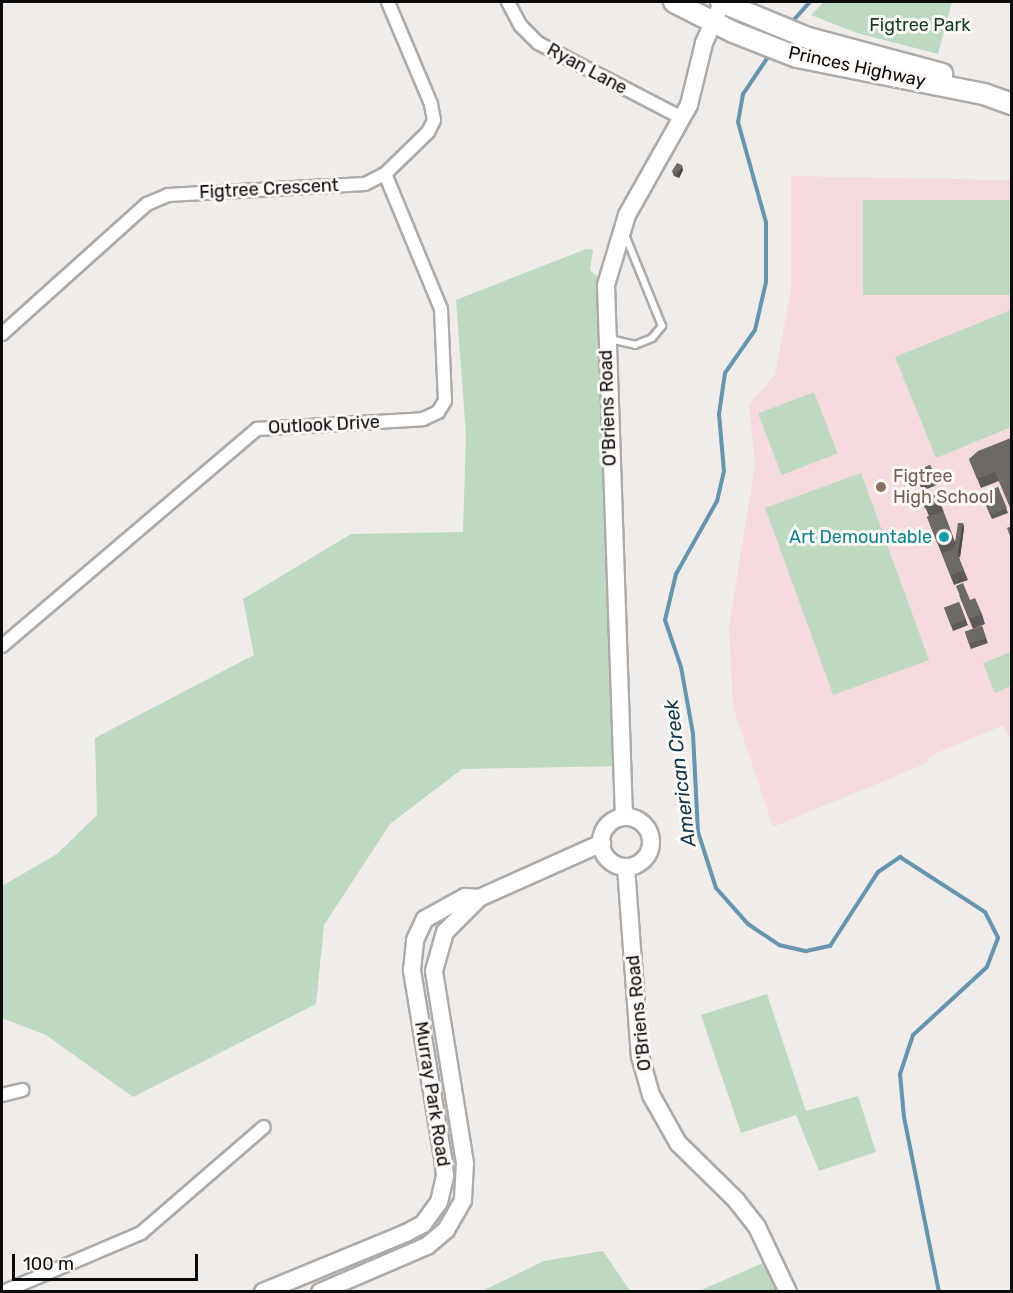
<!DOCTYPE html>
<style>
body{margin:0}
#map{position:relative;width:1013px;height:1293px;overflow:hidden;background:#efecea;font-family:Rubik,sans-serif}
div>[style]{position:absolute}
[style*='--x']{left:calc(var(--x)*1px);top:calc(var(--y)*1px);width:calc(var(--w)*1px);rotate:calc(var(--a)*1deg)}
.education>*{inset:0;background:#f6dbde}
.green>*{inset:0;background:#bdd9c1;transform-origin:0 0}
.stream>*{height:4px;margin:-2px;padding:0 2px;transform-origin:2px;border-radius:2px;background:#6794af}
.roads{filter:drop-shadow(2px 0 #adaaa8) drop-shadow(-2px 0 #adaaa8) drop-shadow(0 2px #adaaa8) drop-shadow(0 -2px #adaaa8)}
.service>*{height:6px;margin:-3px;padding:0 3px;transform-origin:3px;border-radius:3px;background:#fff}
.minor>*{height:12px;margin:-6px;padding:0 6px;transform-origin:6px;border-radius:6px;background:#fff}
.tertiary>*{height:16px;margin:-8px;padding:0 8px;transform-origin:8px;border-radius:8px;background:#fff}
.tertiary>.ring{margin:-8px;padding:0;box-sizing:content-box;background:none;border:16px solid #fff;border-radius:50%}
.primary>*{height:20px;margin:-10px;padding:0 10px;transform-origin:10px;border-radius:10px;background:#fff}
.wall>*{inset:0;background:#5d5a59;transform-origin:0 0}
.shaded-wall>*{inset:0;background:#4c4a48}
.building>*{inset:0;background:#6c6967;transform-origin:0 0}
.dots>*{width:16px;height:16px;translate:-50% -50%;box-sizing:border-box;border:3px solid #fcf9f7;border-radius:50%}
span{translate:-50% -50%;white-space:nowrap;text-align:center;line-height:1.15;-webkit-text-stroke:6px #fcf9f7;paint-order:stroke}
.park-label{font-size:18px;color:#113f1e}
.street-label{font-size:18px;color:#0c0b0b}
.education-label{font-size:18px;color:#785e54}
.left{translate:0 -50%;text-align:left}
.culture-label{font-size:18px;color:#0d838f}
.right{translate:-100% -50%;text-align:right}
.water-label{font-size:20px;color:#10374c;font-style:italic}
.frame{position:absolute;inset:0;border:3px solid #0c0b0b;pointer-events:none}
.scale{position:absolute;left:12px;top:1254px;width:186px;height:27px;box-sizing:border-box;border:3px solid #0c0b0b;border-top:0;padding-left:8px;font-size:18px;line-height:21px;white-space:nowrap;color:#0c0b0b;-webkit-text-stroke:4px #fcf9f7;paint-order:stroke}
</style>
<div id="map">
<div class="education">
<i style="clip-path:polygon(791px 176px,1011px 180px,1011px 735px,1008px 736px,1004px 725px,930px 756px,925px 764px,773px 827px,733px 707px,729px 627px,755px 465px,749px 404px,775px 375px,791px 289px)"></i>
</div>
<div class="green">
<i style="clip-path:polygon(824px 2px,952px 2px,938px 54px,857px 33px,811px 15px)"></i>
<i style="left:1011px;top:200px;width:95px;height:148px;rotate:90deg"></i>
<i style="clip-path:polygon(586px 249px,593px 250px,590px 270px,606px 285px,623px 766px,462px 769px,390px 824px,324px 925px,316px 1004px,133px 1097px,46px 1035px,2px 1018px,2px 886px,57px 854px,97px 815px,95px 738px,254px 655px,243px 599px,351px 534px,463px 532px,466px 434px,456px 300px)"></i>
<i style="clip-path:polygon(1011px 310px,1011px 427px,936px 458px,895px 357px)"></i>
<i style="left:814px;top:392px;width:66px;height:60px;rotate:69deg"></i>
<i style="left:861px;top:473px;width:199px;height:102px;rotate:70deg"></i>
<i style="clip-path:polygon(1011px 652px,1011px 686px,995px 693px,983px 663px)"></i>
<i style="clip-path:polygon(767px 994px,806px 1111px,858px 1096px,876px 1152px,819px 1171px,796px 1115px,741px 1133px,701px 1015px)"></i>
<i style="clip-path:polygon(603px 1251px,630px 1291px,482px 1291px,544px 1261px)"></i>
<i style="clip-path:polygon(774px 1258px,788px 1292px,697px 1292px)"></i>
</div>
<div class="stream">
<i style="--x:791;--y:23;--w:28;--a:-48"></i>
<i style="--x:770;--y:54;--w:48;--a:124"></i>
<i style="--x:743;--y:94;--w:28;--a:100"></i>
<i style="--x:738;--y:122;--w:104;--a:74.4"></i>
<i style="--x:766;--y:222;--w:60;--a:90"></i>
<i style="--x:766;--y:282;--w:49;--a:102.9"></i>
<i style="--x:755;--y:330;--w:52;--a:124.9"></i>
<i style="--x:725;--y:373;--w:41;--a:98.3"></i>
<i style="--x:719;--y:414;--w:57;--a:85"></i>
<i style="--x:724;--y:471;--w:31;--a:103"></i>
<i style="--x:717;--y:501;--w:84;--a:119.3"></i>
<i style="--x:676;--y:574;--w:47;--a:103.4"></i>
<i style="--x:665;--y:620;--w:50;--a:71.2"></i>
<i style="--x:681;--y:667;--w:68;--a:79.8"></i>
<i style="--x:693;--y:734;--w:98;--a:87.1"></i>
<i style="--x:698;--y:832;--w:59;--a:72.2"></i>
<i style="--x:716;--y:888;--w:48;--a:48.4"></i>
<i style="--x:748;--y:924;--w:37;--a:34"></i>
<i style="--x:779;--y:945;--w:28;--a:13"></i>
<i style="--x:806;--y:951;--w:25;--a:-12"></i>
<i style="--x:830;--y:946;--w:88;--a:-57"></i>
<i style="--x:878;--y:872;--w:27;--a:-34"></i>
<i style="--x:900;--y:857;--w:101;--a:32.9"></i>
<i style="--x:985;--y:912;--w:29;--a:63"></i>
<i style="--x:998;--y:938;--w:31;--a:111"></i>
<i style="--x:987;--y:967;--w:100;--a:137.4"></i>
<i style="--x:913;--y:1035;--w:41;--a:108.4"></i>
<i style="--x:900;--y:1074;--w:43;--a:84.7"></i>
<i style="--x:904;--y:1117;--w:178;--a:78.7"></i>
</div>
<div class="roads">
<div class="service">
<i style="--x:610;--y:339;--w:26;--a:13"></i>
<i style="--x:635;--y:345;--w:18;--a:-22"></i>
<i style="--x:652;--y:338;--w:16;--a:-50"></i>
<i style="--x:662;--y:326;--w:98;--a:-112.1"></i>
</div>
<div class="minor">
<i style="--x:508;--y:2;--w:27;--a:62"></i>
<i style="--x:521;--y:26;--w:24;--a:45"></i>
<i style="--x:538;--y:43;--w:162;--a:27.5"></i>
<i style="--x:2;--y:334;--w:195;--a:-41.9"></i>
<i style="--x:147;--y:204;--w:23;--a:-23"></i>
<i style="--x:168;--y:195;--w:197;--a:-3.2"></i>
<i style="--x:365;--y:184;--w:22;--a:-27"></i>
<i style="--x:385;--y:174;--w:60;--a:-44.3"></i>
<i style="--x:428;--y:132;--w:13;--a:-63"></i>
<i style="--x:434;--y:120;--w:16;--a:-101"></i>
<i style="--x:431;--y:104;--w:111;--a:-112.9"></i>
<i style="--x:2;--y:646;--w:335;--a:-40.4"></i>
<i style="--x:257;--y:429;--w:166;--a:-3.4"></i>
<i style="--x:423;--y:419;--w:17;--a:-25"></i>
<i style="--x:438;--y:412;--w:13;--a:-58"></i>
<i style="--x:445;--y:401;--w:92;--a:-92.5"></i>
<i style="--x:441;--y:309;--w:146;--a:-112.5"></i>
<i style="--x:2;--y:1095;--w:21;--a:-14"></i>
<i style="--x:3;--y:1292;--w:150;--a:-23.1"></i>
<i style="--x:141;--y:1233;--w:162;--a:-40.8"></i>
</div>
<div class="tertiary">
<i style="--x:624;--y:817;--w:532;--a:-91.94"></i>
<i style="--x:606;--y:285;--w:73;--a:-73.3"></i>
<i style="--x:627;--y:215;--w:126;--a:-60.6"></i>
<i style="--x:689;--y:105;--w:64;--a:-76.4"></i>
<i style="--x:704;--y:43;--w:34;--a:-66"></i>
<i class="ring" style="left:601px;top:817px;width:34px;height:34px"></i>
<i style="--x:626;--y:867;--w:190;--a:85.8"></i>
<i style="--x:640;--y:1056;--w:41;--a:74.2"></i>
<i style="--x:651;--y:1095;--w:55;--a:60.6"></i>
<i style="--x:678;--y:1143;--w:81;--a:44.5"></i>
<i style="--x:736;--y:1200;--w:34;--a:52"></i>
<i style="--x:757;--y:1227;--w:72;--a:64.5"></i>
<i style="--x:263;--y:1292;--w:155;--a:-22.4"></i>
<i style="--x:406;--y:1233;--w:19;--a:-28"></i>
<i style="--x:423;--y:1224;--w:27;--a:-54"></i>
<i style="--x:439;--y:1202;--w:27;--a:-77"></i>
<i style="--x:445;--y:1176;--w:18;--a:-96"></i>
<i style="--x:443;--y:1158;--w:191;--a:-99.4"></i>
<i style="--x:412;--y:970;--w:30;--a:-84"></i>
<i style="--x:415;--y:940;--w:23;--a:-65"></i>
<i style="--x:425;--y:919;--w:46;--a:-28.8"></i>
<i style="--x:465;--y:897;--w:14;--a:4"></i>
<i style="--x:479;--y:898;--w:135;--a:-24.1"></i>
<i style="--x:320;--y:1292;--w:116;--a:-23.3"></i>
<i style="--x:427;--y:1246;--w:25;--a:-40"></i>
<i style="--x:446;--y:1230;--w:34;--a:-60"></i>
<i style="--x:463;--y:1200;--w:37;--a:-87"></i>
<i style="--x:465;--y:1163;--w:194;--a:-99.2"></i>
<i style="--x:434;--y:971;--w:41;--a:-74.2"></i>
<i style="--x:445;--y:932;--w:48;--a:-45"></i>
</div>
<div class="primary">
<i style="--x:674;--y:2;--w:66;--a:27"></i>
<i style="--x:733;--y:32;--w:69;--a:21.3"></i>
<i style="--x:797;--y:57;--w:191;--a:11.2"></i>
<i style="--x:984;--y:94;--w:30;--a:20"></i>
<i style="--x:721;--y:2;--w:94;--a:22.5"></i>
<i style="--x:808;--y:38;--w:139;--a:15"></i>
</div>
</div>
<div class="wall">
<i style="clip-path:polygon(683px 170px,679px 178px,674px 176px,672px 171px)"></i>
<i style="clip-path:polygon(1011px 438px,1011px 510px,999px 481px,981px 488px,969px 459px)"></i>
<i style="left:930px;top:465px;width:21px;height:17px;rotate:67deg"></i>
<i style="clip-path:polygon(998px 487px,1008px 513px,992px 519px,983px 499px)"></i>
<i style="clip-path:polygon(937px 494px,955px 542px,963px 523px,964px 528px,960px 557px,959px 558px,968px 580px,954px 585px,927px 517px,929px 516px,922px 500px)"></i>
<i style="clip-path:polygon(959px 595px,970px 600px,982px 614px,985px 624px,973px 629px)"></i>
<i style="left:959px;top:602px;width:25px;height:16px;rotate:69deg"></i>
<i style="left:982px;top:626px;width:18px;height:18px;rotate:71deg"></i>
</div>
<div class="shaded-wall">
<i style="clip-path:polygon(682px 165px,683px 170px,679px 178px,677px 174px)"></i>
<i style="clip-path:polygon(963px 523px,964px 528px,960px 557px,958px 552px)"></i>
</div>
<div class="building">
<i style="clip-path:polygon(677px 163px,682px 165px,677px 174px,672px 171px)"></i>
<i style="clip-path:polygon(1011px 438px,1011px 509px,995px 472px,977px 479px,969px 459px,978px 451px)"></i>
<i style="left:930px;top:465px;width:11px;height:17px;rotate:63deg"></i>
<i style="left:998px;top:487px;width:23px;height:18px;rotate:67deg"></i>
<i style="left:937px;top:494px;width:10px;height:16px;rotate:73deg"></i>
<i style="left:943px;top:511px;width:28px;height:17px;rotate:69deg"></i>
<i style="clip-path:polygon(958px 523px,963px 523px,958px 552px,957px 553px,954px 549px)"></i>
<i style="clip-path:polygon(1011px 526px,1011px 539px,1007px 528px)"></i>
<i style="left:955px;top:548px;width:24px;height:14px;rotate:68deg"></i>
<i style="clip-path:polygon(963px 583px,970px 600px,975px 598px,982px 614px,969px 619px,956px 586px)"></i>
<i style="left:959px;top:602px;width:19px;height:16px;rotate:69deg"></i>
<i style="left:982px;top:626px;width:13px;height:18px;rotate:72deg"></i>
</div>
<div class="dots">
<i style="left:881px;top:487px;background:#8d6e63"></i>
<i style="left:944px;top:537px;background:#0f9aa8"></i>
</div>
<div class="park-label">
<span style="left:920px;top:25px">Figtree Park</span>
</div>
<div class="street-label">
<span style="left:857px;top:67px;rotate:12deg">Princes Highway</span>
<span style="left:587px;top:69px;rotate:28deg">Ryan Lane</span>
<span style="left:269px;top:189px;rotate:-3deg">Figtree Crescent</span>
<span style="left:608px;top:408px;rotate:-92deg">O'Briens Road</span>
<span style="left:324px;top:425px;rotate:-3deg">Outlook Drive</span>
<span style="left:639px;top:1013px;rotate:-96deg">O'Briens Road</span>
<span style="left:432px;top:1094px;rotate:81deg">Murray Park Road</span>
</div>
<div class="education-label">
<span class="left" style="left:893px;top:487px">Figtree<br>High School</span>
</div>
<div class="culture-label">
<span class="right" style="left:932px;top:537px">Art Demountable</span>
</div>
<div class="water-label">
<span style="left:680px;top:773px;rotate:-97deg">American Creek</span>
</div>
<div class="frame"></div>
<div class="scale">100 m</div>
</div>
